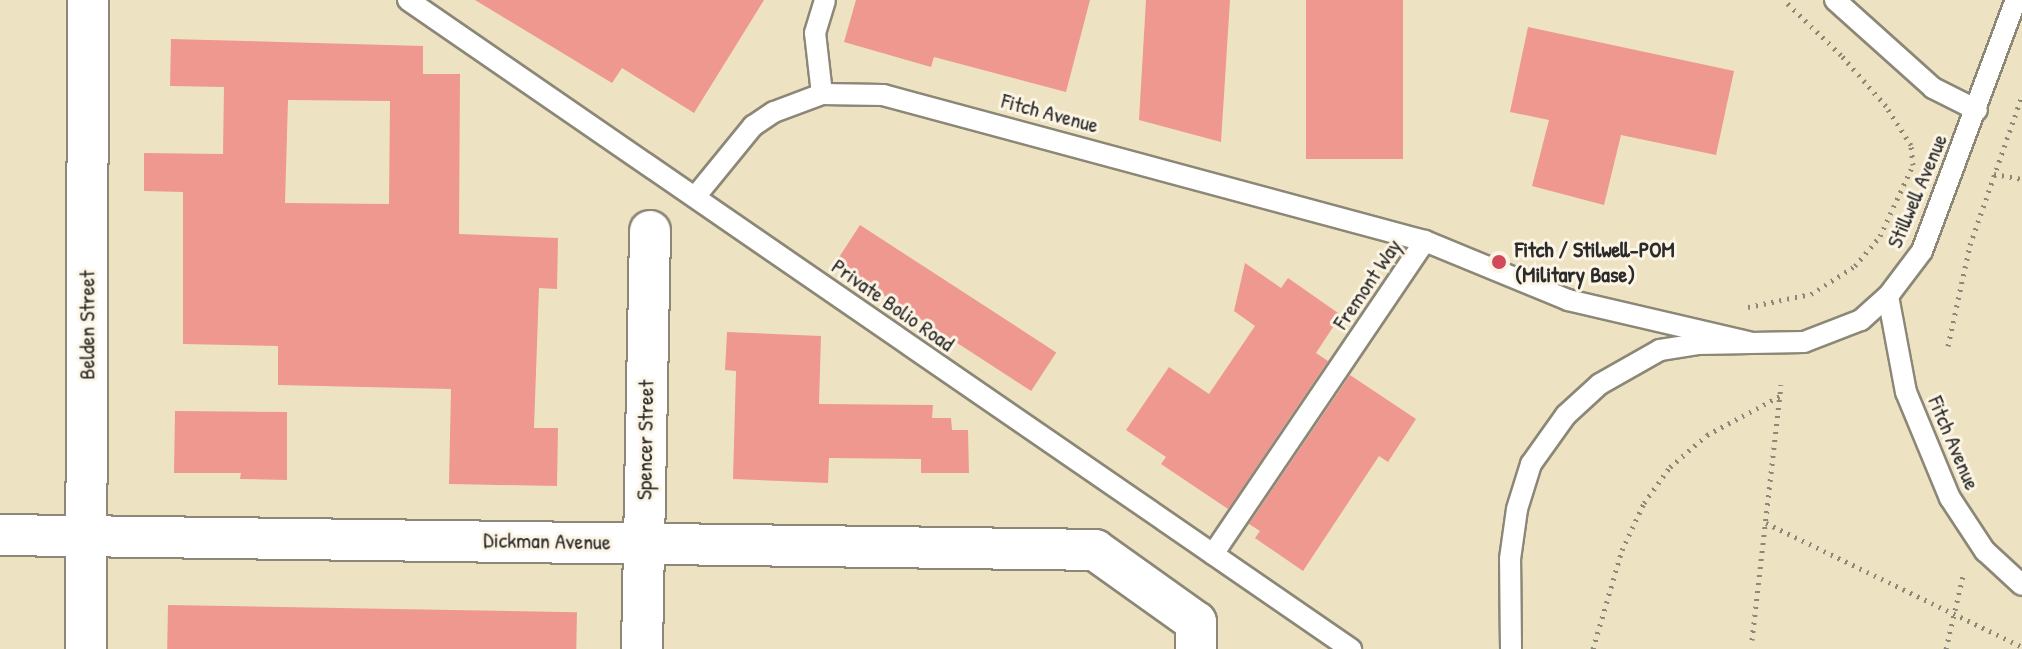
<!DOCTYPE html>
<style>
body{margin:0}
#map{position:relative;width:2022px;height:649px;overflow:hidden;background:#ede3c3;font-family:"Patrick Hand",sans-serif}
div>[style]{position:absolute}
[style*='--x']{left:calc(var(--x)*1px);top:calc(var(--y)*1px);width:calc(var(--w)*1px);rotate:calc(var(--a)*1deg)}
.building>*{inset:0;background:#ee988f;transform-origin:0 0}
.path>*{height:5px;margin-top:-2.5px;transform-origin:0;background:repeating-linear-gradient(90deg,#8c8777 0 2px,transparent 0 8px)}
.roads{filter:drop-shadow(2px 0 #8c8777) drop-shadow(-2px 0 #8c8777) drop-shadow(0 2px #8c8777) drop-shadow(0 -2px #8c8777)}
.service>*{height:20px;margin:-10px;padding:0 10px;transform-origin:10px;border-radius:10px;background:#fff}
.minor>*{height:40px;margin:-20px;padding:0 20px;transform-origin:20px;border-radius:20px;background:#fff}
.dots>*{width:22px;height:22px;translate:-50% -50%;box-sizing:border-box;border:4px solid #fcf5e5;border-radius:50%}
span{translate:-50% -50%;white-space:nowrap;text-align:center;line-height:1.15;-webkit-text-stroke:6px #fcf5e5;paint-order:stroke}
.street-label{font-size:22px;color:#2b2b2b}
.poi-label{font-size:22px;color:#2b2b2b;font-weight:700}
.left{translate:0 -50%;text-align:left}
</style>
<div id="map">
<div class="building">
<i style="clip-path:polygon(475px 0,764px 0,694px 113px,622px 68px,612px 83px)"></i>
<i style="clip-path:polygon(856px 0,1090px 0,1066px 92px,934px 57px,931px 67px,844px 42px)"></i>
<i style="clip-path:polygon(1146px 0,1230px 0,1221px 142px,1139px 120px)"></i>
<i style="left:1306px;top:0;width:97px;height:159px"></i>
<i style="clip-path:polygon(1528px 27px,1734px 71px,1716px 155px,1621px 135px,1604px 205px,1532px 186px,1549px 120px,1510px 112px)"></i>
<i style="clip-path:polygon(evenodd,171px 39px,423px 46px,423px 74px,460px 74px,459px 234px,558px 238px,557px 289px,539px 288px,534px 428px,558px 428px,557px 486px,449px 484px,451px 389px,278px 385px,278px 346px,183px 344px,183px 192px,144px 191px,144px 153px,223px 154px,224px 87px,170px 86px,171px 39px,288px 100px,390px 101px,389px 204px,285px 203px,288px 100px)"></i>
<i style="left:860px;top:225px;width:234px;height:46px;rotate:33deg"></i>
<i style="clip-path:polygon(1245px 263px,1281px 288px,1288px 278px,1341px 315px,1316px 353px,1328px 361px,1228px 509px,1161px 464px,1166px 457px,1126px 430px,1169px 367px,1209px 394px,1255px 326px,1234px 311px)"></i>
<i style="clip-path:polygon(727px 332px,821px 336px,819px 404px,933px 405px,932px 418px,951px 418px,952px 430px,968px 430px,969px 473px,921px 473px,921px 459px,829px 458px,828px 483px,733px 479px,736px 371px,725px 370px)"></i>
<i style="clip-path:polygon(1350px 375px,1416px 419px,1388px 462px,1379px 456px,1303px 571px,1255px 538px,1260px 531px,1249px 524px)"></i>
<i style="clip-path:polygon(175px 411px,287px 412px,287px 480px,240px 479px,241px 473px,174px 473px)"></i>
<i style="left:168px;top:605px;width:409px;height:44px;rotate:1deg"></i>
</div>
<div class="path">
<i style="--x:1994;--y:174;--w:28;--a:10"></i>
<i style="--x:1748;--y:307;--w:64;--a:-11.7"></i>
<i style="--x:1811;--y:294;--w:52;--a:-32.5"></i>
<i style="--x:1855;--y:266;--w:39;--a:-50"></i>
<i style="--x:1880;--y:236;--w:78;--a:-65.1"></i>
<i style="--x:1913;--y:165;--w:20;--a:-96"></i>
<i style="--x:1911;--y:145;--w:46;--a:-122.7"></i>
<i style="--x:1886;--y:106;--w:68;--a:-131.4"></i>
<i style="--x:1841;--y:55;--w:79;--a:-136"></i>
<i style="--x:1948;--y:346;--w:103;--a:-77.7"></i>
<i style="--x:1970;--y:245;--w:158;--a:-70.8"></i>
<i style="--x:1766;--y:523;--w:284;--a:25.8"></i>
<i style="--x:1752;--y:640;--w:257;--a:-83.5"></i>
<i style="--x:1593;--y:649;--w:103;--a:-73.7"></i>
<i style="--x:1622;--y:550;--w:52;--a:-64.9"></i>
<i style="--x:1644;--y:503;--w:44;--a:-54.2"></i>
<i style="--x:1670;--y:467;--w:49;--a:-40.9"></i>
<i style="--x:1707;--y:435;--w:83;--a:-28.1"></i>
<i style="--x:1946;--y:649;--w:75;--a:-76.9"></i>
</div>
<div class="roads">
<div class="service">
<i style="--x:408;--y:0;--w:1145;--a:34.54"></i>
<i style="--x:1835;--y:0;--w:132;--a:41.9"></i>
<i style="--x:1933;--y:88;--w:49;--a:26.6"></i>
<i style="--x:822;--y:94;--w:61;--a:-96.5"></i>
<i style="--x:815;--y:33;--w:34;--a:-73"></i>
<i style="--x:695;--y:197;--w:92;--a:-50.8"></i>
<i style="--x:753;--y:126;--w:25;--a:-34"></i>
<i style="--x:774;--y:112;--w:51;--a:-20.6"></i>
<i style="--x:822;--y:94;--w:61;--a:0.9"></i>
<i style="--x:883;--y:95;--w:561;--a:15.08"></i>
<i style="--x:1425;--y:241;--w:155;--a:22.4"></i>
<i style="--x:1568;--y:300;--w:185;--a:13.1"></i>
<i style="--x:1888;--y:296;--w:98;--a:79.4"></i>
<i style="--x:1906;--y:392;--w:115;--a:67.5"></i>
<i style="--x:1950;--y:498;--w:64;--a:56.6"></i>
<i style="--x:1985;--y:551;--w:50;--a:42.6"></i>
<i style="--x:1213;--y:554;--w:378;--a:-55.9"></i>
<i style="--x:1511;--y:649;--w:90;--a:-90.6"></i>
<i style="--x:1510;--y:559;--w:50;--a:-82"></i>
<i style="--x:1517;--y:509;--w:47;--a:-72.7"></i>
<i style="--x:1531;--y:464;--w:60;--a:-54.5"></i>
<i style="--x:1566;--y:415;--w:46;--a:-42.4"></i>
<i style="--x:1600;--y:384;--w:69;--a:-29.5"></i>
<i style="--x:1660;--y:350;--w:38;--a:-9"></i>
<i style="--x:1698;--y:344;--w:106;--a:-1.1"></i>
<i style="--x:1804;--y:342;--w:61;--a:-21.1"></i>
<i style="--x:1861;--y:320;--w:36;--a:-42"></i>
<i style="--x:1888;--y:296;--w:56;--a:-52.9"></i>
<i style="--x:1922;--y:251;--w:268;--a:-69.5"></i>
</div>
<div class="minor">
<i style="--x:0;--y:535;--w:1095;--a:0.78"></i>
<i style="--x:1095;--y:550;--w:124;--a:35.5"></i>
<i style="--x:1196;--y:622;--w:27;--a:90"></i>
<i style="--x:86;--y:649;--w:649;--a:-89.82"></i>
<i style="--x:642;--y:649;--w:418;--a:-88.9"></i>
</div>
</div>
<div class="dots">
<i style="left:1499px;top:262px;background:#d1495b"></i>
</div>
<div class="street-label">
<span style="left:1050px;top:113px;rotate:15deg">Fitch Avenue</span>
<span style="left:1917px;top:191px;rotate:-67deg">Stillwell Avenue</span>
<span style="left:1367px;top:284px;rotate:-56deg">Fremont Way</span>
<span style="left:893px;top:305px;rotate:35deg">Private Bolio Road</span>
<span style="left:87px;top:325px;rotate:-90deg">Belden Street</span>
<span style="left:645px;top:440px;rotate:-89deg">Spencer Street</span>
<span style="left:1954px;top:443px;rotate:67deg">Fitch Avenue</span>
<span style="left:547px;top:541px;rotate:1deg">Dickman Avenue</span>
</div>
<div class="poi-label">
<span class="left" style="left:1515px;top:262px">Fitch / Stilwell-POM<br>(Military Base)</span>
</div>
</div>
